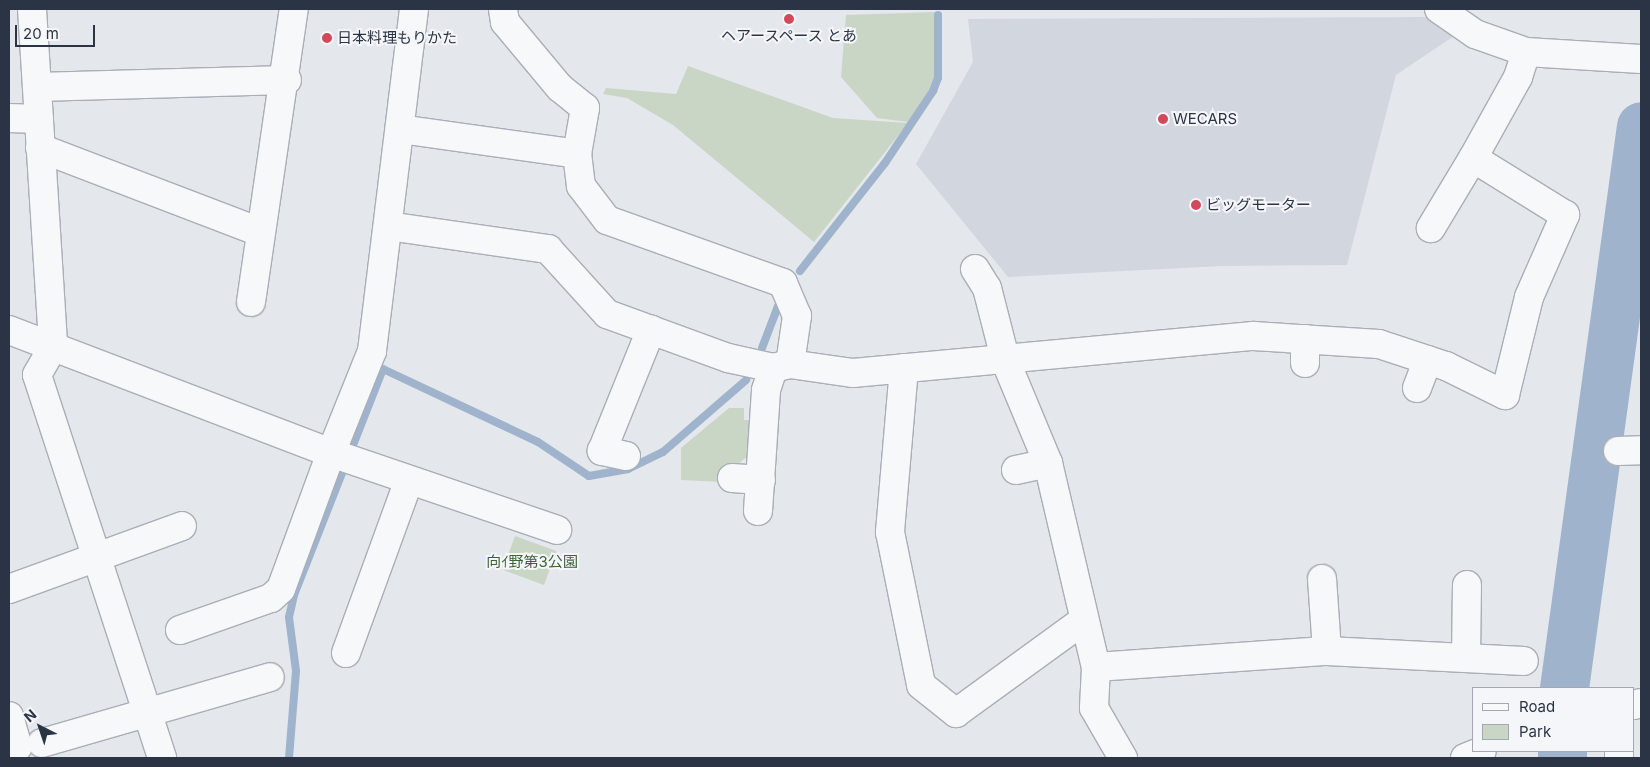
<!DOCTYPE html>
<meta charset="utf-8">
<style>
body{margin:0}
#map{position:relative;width:1650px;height:767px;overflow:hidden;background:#e4e7ec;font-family:Inter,"Noto Sans JP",sans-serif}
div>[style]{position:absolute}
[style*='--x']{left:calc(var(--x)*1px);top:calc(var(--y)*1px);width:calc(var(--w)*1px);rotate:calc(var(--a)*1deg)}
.built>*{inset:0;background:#d2d6de}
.green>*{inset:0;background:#c9d6c5;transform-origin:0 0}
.stream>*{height:8px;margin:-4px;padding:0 4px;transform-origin:4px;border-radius:4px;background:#9fb4cc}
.river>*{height:49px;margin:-24.5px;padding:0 24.5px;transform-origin:24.5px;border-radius:24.5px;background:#9fb4cc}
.roads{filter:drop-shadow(1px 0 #a9aeb7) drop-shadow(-1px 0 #a9aeb7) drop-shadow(0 1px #a9aeb7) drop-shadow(0 -1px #a9aeb7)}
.minor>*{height:28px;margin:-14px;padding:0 14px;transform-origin:14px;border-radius:14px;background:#f7f8fa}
.dots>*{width:14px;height:14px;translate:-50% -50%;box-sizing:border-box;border:2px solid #f4f6f9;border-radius:50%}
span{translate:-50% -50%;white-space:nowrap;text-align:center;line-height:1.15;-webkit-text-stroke:4px #f4f6f9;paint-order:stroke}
.poi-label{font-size:15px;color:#2b3445}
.left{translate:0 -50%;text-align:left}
.park-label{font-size:15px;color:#3f6138}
.frame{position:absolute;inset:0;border:10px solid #2b3445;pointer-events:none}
.legend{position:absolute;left:1472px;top:687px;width:162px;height:65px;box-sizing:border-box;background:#f4f6f9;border:1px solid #a4a8b1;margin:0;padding:6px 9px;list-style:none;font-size:15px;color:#2b3445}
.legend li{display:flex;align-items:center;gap:10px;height:25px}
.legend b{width:25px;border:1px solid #a4a8b1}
.north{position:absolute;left:15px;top:702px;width:50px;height:50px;-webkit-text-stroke:4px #f4f6f9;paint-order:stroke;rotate:319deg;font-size:14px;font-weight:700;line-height:20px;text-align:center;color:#2b3445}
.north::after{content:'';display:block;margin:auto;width:18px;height:22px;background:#2b3445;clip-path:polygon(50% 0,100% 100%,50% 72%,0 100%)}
.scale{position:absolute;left:15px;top:25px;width:80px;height:22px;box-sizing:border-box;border:2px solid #2b3445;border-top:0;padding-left:6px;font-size:15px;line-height:18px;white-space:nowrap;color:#2b3445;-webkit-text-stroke:4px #f4f6f9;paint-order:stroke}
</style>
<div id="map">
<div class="built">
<i style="clip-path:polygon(1429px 17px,1457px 34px,1396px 75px,1347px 265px,1222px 266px,1008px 277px,916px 164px,973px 62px,968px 19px)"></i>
</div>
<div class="green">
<i style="clip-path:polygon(935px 12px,934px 79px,927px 94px,908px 122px,877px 118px,841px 77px,846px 15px)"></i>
<i style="clip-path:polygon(688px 66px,833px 118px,908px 123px,814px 242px,673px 125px,627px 98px,603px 94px,606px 88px,676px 94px)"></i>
<i style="clip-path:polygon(729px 408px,744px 408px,744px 420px,750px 420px,748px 456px,739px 463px,724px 464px,723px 482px,681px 480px,681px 448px)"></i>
<i style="left:515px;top:536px;width:44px;height:36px;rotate:20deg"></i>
</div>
<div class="stream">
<i style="--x:800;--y:271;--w:137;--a:-51.8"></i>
<i style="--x:885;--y:163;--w:87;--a:-56.3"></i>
<i style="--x:933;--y:91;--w:14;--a:-69"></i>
<i style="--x:938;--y:78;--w:63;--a:-90"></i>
<i style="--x:762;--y:348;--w:45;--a:-69.1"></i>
<i style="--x:289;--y:758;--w:87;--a:-85.4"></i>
<i style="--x:296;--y:671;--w:54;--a:-97.4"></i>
<i style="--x:289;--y:617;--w:23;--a:-77"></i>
<i style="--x:294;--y:595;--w:243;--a:-68.5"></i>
<i style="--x:383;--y:369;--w:171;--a:25.2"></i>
<i style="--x:538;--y:442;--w:61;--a:33.7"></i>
<i style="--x:589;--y:476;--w:40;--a:-10"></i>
<i style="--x:628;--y:469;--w:39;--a:-26"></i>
<i style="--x:663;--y:452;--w:110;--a:-40.9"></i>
</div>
<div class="river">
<i style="--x:1564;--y:688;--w:567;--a:-82.2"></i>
<i style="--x:1562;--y:751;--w:7;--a:90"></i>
</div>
<div class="roads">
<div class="minor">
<i style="--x:32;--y:9;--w:339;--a:86.4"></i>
<i style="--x:53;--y:347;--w:32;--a:120"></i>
<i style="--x:37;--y:375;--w:403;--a:71.9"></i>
<i style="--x:1439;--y:9;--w:44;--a:34.8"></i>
<i style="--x:1475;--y:34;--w:54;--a:19.4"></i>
<i style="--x:1526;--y:52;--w:115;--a:3.5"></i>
<i style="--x:37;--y:87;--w:250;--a:-1.6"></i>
<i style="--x:9;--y:118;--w:30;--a:2"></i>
<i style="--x:400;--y:129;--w:179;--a:8"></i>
<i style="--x:577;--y:154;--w:47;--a:-80.1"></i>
<i style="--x:585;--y:108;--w:32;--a:-141"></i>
<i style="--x:560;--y:88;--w:86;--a:-129.8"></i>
<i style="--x:505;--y:22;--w:13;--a:-99"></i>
<i style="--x:40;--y:148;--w:235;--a:20.9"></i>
<i style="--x:1473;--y:158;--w:93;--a:-60.9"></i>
<i style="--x:1518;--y:77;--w:26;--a:-72"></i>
<i style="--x:388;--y:226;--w:162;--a:8.2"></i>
<i style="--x:548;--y:249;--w:88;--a:47.8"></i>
<i style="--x:607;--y:314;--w:129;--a:20"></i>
<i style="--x:728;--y:358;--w:46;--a:12.5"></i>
<i style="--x:773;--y:368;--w:17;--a:-13"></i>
<i style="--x:790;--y:364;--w:49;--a:-81.7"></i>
<i style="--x:797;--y:316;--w:36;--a:-113"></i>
<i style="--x:783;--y:283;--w:187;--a:-160.3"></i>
<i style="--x:607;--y:220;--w:43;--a:-127.4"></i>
<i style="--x:581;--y:186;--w:32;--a:-97"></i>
<i style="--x:975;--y:269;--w:22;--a:58"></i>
<i style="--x:987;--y:288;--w:76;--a:75.6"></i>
<i style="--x:1006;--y:362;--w:109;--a:67.4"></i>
<i style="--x:1048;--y:463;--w:210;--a:76.8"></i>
<i style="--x:1096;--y:667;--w:41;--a:92.8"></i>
<i style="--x:1094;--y:708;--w:58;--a:59.9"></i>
<i style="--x:251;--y:302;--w:296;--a:-81.7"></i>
<i style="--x:9;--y:330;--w:345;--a:20.9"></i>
<i style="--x:331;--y:453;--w:110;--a:-68.1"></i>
<i style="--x:372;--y:351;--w:345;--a:-83"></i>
<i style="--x:1305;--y:339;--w:24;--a:90"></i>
<i style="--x:790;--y:364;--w:64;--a:8.1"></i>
<i style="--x:853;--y:373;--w:402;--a:-5.3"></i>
<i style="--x:1253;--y:336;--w:126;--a:3.6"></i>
<i style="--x:1379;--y:344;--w:71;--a:18.2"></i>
<i style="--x:1446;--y:366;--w:66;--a:26.2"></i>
<i style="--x:1505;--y:395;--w:101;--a:-76.2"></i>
<i style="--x:1529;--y:297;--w:90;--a:-66.3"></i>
<i style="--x:1565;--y:215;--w:108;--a:-148.2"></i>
<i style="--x:1473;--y:158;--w:82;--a:121"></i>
<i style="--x:904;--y:368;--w:165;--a:94.9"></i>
<i style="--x:890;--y:532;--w:156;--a:78.5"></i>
<i style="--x:921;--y:685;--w:45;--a:38.7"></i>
<i style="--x:956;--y:713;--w:158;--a:-36"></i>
<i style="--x:1417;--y:388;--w:30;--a:-69"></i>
<i style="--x:1618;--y:451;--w:23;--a:-2"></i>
<i style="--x:626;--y:456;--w:25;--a:-168"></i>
<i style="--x:602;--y:451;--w:131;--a:-68"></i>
<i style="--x:1016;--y:470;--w:33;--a:-12"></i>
<i style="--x:732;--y:478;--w:29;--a:4"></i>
<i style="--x:758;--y:511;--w:121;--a:-86.2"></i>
<i style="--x:766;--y:390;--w:23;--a:-72"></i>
<i style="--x:1322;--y:579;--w:72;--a:86"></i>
<i style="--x:9;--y:589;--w:184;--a:-20"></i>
<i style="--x:180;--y:630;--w:96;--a:-19.4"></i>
<i style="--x:271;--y:598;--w:13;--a:-42"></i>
<i style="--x:281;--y:589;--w:145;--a:-69.8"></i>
<i style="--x:331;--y:453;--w:239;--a:18.8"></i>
<i style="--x:346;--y:653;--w:184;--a:-70"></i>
<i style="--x:1466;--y:656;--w:71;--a:-89.2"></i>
<i style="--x:1096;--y:667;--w:232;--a:-4"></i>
<i style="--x:1327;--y:651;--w:197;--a:2.9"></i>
<i style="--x:1634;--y:705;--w:7;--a:-16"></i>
<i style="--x:9;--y:716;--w:32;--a:74"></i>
<i style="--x:42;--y:743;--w:237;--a:-16.1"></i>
<i style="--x:1465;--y:758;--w:18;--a:-22"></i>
<i style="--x:1619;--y:758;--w:7;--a:-90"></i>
</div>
</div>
<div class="dots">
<i style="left:789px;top:19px;background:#d1495b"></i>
<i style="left:327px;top:38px;background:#d1495b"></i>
<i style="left:1163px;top:119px;background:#d1495b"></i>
<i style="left:1196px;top:205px;background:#d1495b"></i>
</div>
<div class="poi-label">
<span style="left:789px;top:36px">ヘアースペース とあ</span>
<span class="left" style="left:337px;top:38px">日本料理もりかた</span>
<span class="left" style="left:1173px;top:119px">WECARS</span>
<span class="left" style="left:1206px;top:205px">ビッグモーター</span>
</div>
<div class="park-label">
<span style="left:532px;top:562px">向ｲ野第3公園</span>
</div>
<div class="frame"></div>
<ul class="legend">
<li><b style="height:6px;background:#f7f8fa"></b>Road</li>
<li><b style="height:14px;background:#c9d6c5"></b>Park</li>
</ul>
<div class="north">N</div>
<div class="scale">20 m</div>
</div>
